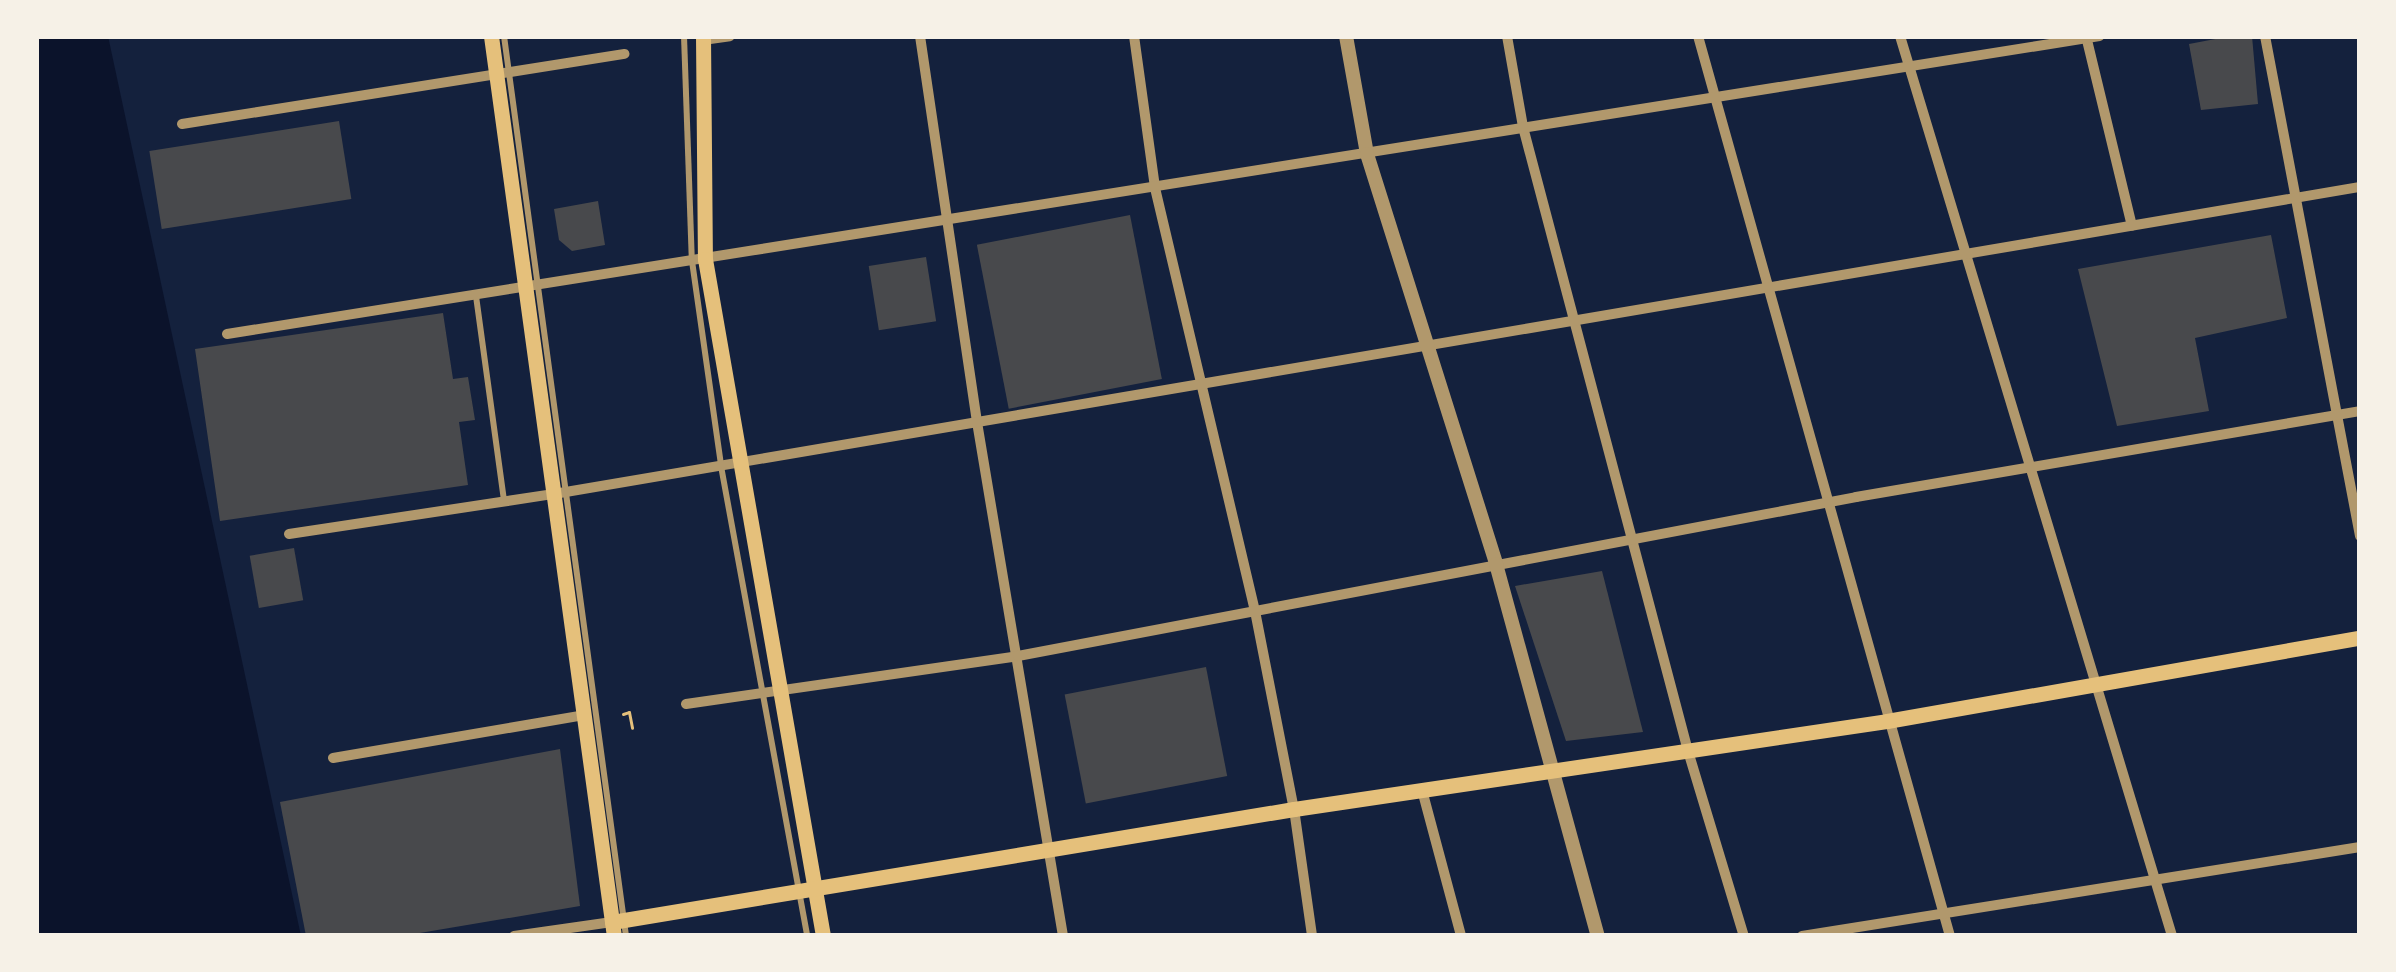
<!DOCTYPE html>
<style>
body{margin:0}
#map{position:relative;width:2396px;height:972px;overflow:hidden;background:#14213d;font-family:"Asap Condensed",sans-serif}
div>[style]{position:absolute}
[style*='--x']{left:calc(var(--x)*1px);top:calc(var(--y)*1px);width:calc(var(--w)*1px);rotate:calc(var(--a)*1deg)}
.water>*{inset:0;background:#0b132b}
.building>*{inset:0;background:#48494c;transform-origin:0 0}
.path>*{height:3px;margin:-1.5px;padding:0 1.5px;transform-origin:1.5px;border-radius:1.5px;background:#e5c07b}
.service>*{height:6px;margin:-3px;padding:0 3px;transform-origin:3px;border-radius:3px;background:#b1986c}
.minor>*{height:10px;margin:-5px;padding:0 5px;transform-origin:5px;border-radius:5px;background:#b1986c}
.tertiary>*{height:14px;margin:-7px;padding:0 7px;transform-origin:7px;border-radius:7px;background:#b1986c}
.secondary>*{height:15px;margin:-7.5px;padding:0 7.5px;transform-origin:7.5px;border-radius:7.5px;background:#e5c07b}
span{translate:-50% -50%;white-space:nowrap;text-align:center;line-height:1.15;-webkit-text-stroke:10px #f6f1e7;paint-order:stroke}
.frame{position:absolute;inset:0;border:39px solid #f6f1e7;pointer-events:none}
</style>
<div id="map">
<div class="water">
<i style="clip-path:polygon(36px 36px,108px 36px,301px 936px,36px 936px)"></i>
</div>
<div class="building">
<i style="clip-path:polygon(2231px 36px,2252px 36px,2258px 104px,2201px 110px,2189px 44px)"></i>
<i style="left:339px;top:121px;width:79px;height:192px;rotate:81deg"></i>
<i style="clip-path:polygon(598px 201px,605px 245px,572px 251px,559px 240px,554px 209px)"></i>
<i style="left:1130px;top:215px;width:167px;height:156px;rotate:79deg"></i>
<i style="clip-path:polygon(2271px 235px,2287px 318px,2195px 338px,2209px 411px,2117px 426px,2078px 269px)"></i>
<i style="left:926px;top:257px;width:65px;height:58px;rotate:81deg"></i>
<i style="clip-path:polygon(443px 313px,453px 379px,468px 377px,475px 420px,459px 422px,468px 485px,220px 521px,195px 349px)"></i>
<i style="left:294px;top:548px;width:53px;height:45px;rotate:80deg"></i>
<i style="clip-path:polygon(1602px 571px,1643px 732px,1566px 741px,1515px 586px)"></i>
<i style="left:1206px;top:667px;width:111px;height:144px;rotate:79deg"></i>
<i style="clip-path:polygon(560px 749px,580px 906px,402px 936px,306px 936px,280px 802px)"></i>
</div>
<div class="path">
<i style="--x:623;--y:714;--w:6;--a:-18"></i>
<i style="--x:629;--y:712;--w:16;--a:79"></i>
</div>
<div class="service">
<i style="--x:504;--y:36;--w:908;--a:82.28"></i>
<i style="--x:684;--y:36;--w:225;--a:88"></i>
<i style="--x:692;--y:261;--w:207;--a:81.9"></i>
<i style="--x:721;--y:466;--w:478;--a:79.6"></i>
<i style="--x:476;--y:296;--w:206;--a:82.2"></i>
</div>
<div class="minor">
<i style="--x:920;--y:36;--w:390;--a:81.6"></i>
<i style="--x:977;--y:422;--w:521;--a:80.5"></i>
<i style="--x:1134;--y:36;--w:153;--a:82.1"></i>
<i style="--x:1155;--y:188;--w:435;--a:76.7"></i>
<i style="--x:1255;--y:611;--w:202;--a:78.9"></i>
<i style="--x:1294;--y:809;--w:128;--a:81.9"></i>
<i style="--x:1507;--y:36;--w:92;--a:80"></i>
<i style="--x:1523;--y:127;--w:645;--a:75.19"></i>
<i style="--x:1688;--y:751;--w:193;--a:73.2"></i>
<i style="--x:1698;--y:36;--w:935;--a:74.36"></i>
<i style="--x:1900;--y:36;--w:940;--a:73.18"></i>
<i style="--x:2086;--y:36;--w:195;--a:76.4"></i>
<i style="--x:2265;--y:36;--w:509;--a:79.24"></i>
<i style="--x:703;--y:40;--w:27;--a:-8"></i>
<i style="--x:182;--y:124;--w:448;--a:-9"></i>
<i style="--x:227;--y:334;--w:1896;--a:-9.04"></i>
<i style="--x:289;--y:534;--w:268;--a:-8.6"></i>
<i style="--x:554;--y:494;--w:1832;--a:-9.65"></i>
<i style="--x:686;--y:704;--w:335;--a:-8.2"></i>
<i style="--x:1018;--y:656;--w:853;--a:-10.74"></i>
<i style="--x:1856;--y:497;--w:511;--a:-9.68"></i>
<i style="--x:333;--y:758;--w:256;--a:-9.7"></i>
<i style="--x:1422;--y:790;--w:151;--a:75"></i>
<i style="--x:514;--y:936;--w:99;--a:-8.1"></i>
<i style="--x:1802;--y:936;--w:565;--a:-9.06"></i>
</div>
<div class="tertiary">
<i style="--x:1346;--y:36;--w:120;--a:79.9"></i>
<i style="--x:1367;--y:154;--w:430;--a:72.5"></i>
<i style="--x:1496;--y:564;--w:386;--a:74.7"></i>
</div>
<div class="secondary">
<i style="--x:491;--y:36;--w:908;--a:82.22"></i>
<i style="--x:703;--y:36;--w:223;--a:89.5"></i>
<i style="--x:705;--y:259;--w:687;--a:80.11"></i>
<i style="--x:612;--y:922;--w:691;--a:-9.41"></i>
<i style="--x:1294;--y:809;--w:599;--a:-8.44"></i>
<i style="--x:1887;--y:721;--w:480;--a:-10"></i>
</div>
<div class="frame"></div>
</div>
